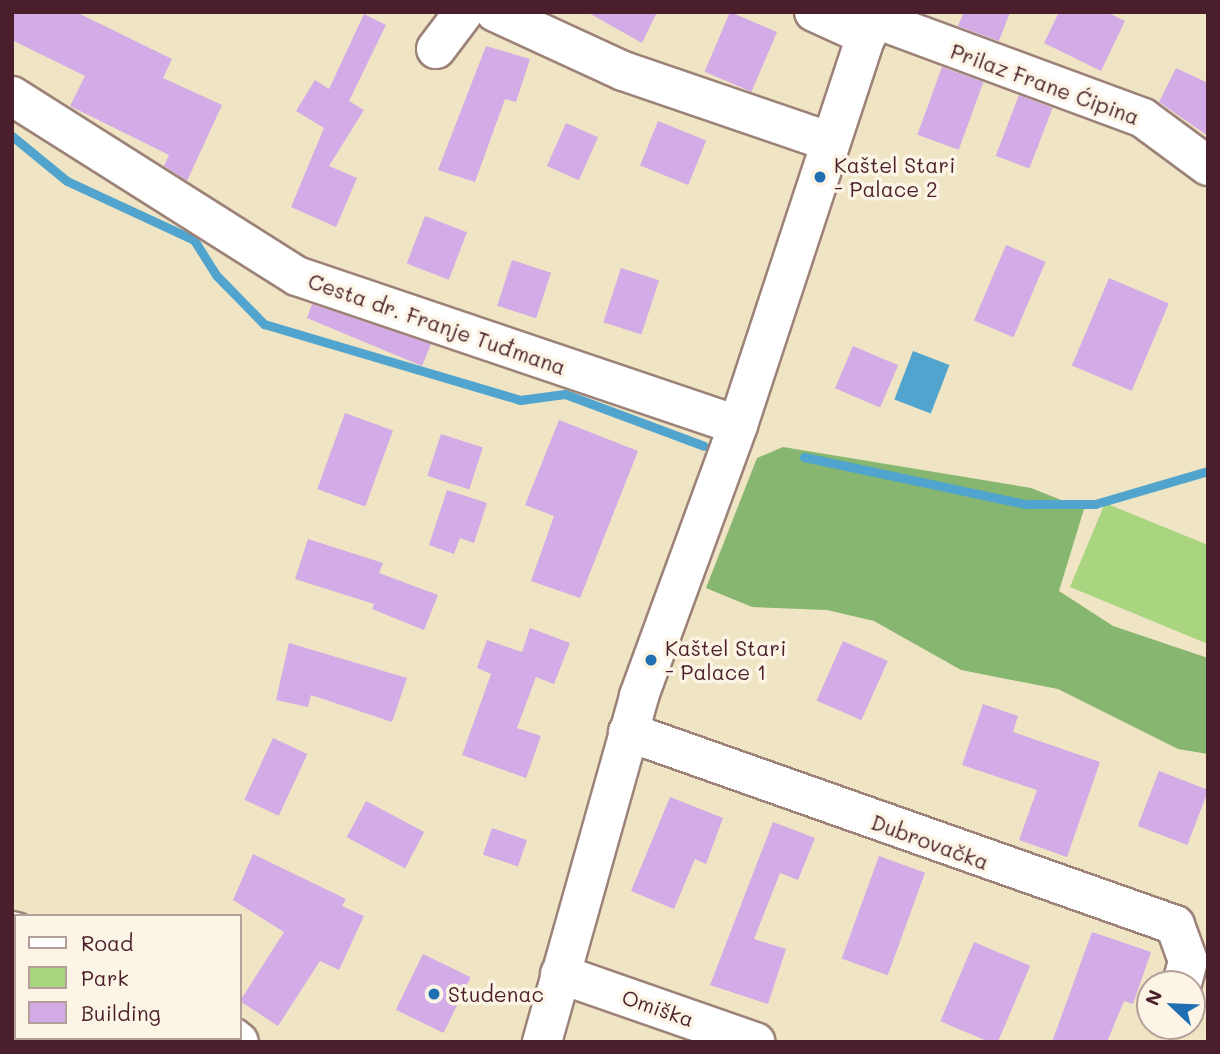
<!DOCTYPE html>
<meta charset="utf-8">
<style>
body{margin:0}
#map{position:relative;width:1220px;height:1054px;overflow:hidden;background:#efe4c4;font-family:Mali,sans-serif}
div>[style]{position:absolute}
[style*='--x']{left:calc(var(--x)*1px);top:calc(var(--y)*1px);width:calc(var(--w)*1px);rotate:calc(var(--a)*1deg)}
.green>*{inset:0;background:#a9d581}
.forest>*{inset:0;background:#86b66f}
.water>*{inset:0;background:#51a4cd;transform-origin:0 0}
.stream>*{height:9px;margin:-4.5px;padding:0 4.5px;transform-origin:4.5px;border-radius:4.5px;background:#51a4cd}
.building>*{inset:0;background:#d2abe7;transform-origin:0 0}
.roads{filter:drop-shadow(2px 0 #9c8278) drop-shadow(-2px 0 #9c8278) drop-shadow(0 2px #9c8278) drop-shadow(0 -2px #9c8278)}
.minor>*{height:38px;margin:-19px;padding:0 19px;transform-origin:19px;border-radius:19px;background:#fff}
.major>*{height:38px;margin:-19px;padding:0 19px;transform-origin:19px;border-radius:19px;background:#fff}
.dots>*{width:19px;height:19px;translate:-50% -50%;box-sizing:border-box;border:4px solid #fcf5e5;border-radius:50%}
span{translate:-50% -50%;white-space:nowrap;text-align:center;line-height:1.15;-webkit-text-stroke:7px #fcf5e5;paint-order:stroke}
.street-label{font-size:21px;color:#4a1f2b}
.poi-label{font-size:21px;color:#4a1f2b}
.left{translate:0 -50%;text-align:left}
.frame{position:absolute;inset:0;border:14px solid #4a1f2b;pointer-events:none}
.legend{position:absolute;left:14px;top:914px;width:228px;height:126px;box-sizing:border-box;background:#fcf5e5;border:2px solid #b59f9b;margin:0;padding:9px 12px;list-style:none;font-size:21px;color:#4a1f2b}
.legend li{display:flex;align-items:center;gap:14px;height:35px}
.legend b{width:35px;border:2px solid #b59f9b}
.north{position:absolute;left:1136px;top:970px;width:70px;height:70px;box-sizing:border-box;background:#fcf5e5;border:2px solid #b59f9b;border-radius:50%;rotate:293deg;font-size:19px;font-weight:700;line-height:28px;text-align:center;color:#4a1f2b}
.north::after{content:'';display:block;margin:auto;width:24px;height:32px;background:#1f6fb2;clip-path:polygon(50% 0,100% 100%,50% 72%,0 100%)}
</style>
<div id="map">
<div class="green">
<i style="clip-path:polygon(1105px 503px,1208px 545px,1208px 644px,1070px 587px)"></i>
</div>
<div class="forest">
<i style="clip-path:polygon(783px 447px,1031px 488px,1084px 509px,1059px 591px,1113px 626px,1208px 658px,1208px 754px,1178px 749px,1058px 689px,961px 670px,874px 621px,827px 610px,752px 607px,706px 588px,757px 458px)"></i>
</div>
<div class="water">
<i style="left:913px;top:351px;width:39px;height:52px;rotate:21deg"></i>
</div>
<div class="stream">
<i style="--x:12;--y:136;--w:71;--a:39.3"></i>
<i style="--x:67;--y:181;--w:140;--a:24.9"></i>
<i style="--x:194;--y:240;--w:41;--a:57.8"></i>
<i style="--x:216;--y:275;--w:69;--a:45.6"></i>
<i style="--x:264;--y:324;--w:267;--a:16.5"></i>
<i style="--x:520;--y:400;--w:45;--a:-7.6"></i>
<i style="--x:565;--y:394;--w:148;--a:20.5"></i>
<i style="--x:804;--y:457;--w:227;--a:12"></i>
<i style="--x:1026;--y:504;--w:69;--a:0"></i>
<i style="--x:1095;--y:504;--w:118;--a:-16.3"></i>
</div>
<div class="building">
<i style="clip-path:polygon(12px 12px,76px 12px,172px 59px,163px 78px,222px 105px,187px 181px,164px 166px,169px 155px,70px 106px,85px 76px,12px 40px)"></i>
<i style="clip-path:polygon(587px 12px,657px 12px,642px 43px)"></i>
<i style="left:730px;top:12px;width:51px;height:65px;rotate:23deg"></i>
<i style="clip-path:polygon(964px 12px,1010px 12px,999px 41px,958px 26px)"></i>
<i style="clip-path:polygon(1059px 12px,1106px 12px,1125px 21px,1101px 71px,1044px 43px)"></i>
<i style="clip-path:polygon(364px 14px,386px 25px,349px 101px,364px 110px,329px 166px,357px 178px,336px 227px,291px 207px,324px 128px,296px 111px,315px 80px,329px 89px)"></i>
<i style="clip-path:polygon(486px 46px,530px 59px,516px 102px,505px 99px,475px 182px,438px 170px)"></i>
<i style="left:942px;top:67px;width:44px;height:72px;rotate:20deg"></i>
<i style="clip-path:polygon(1176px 68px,1208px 83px,1208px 136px,1159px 102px)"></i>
<i style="left:1019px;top:95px;width:36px;height:65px;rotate:21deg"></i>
<i style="left:658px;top:121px;width:52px;height:48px;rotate:22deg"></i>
<i style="left:566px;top:123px;width:35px;height:47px;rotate:24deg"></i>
<i style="left:425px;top:216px;width:45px;height:51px;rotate:21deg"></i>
<i style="left:1006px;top:245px;width:43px;height:82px;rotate:23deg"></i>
<i style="left:512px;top:260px;width:41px;height:48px;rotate:18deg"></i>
<i style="left:621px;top:268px;width:40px;height:57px;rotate:18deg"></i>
<i style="left:1109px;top:278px;width:65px;height:95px;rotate:23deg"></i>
<i style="clip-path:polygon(312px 304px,431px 344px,422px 366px,307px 318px)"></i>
<i style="left:853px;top:346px;width:49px;height:46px;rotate:23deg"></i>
<i style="left:345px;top:413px;width:51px;height:81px;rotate:20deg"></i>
<i style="clip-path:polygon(559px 420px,638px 451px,580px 598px,531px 581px,554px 516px,525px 505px)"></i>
<i style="left:441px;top:434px;width:44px;height:44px;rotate:18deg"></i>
<i style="clip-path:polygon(447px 490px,487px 503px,474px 543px,460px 538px,454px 554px,429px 545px)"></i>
<i style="clip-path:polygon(308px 539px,383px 563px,379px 573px,438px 595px,424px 630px,372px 609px,374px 604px,295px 579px)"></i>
<i style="clip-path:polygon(530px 628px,570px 643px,554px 684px,536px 677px,517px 728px,541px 736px,526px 778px,462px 755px,491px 674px,477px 668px,487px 640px,522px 652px)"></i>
<i style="left:843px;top:641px;width:49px;height:65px;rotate:24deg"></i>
<i style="clip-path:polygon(289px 643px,407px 678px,392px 722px,311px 695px,308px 707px,276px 700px)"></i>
<i style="clip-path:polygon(983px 704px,1018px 716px,1013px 732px,1100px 762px,1067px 857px,1019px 840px,1037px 790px,962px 765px)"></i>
<i style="left:273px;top:738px;width:38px;height:68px;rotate:25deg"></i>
<i style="left:1159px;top:771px;width:53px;height:59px;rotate:21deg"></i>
<i style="clip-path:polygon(670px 797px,723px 818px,706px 864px,695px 859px,674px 909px,631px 891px)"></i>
<i style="left:366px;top:801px;width:66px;height:41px;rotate:28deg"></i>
<i style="clip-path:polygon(773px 822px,815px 838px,798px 880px,780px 873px,754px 939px,786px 949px,768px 1004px,710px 985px)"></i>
<i style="left:492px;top:828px;width:37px;height:28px;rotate:19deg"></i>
<i style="clip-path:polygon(253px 854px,346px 899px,342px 906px,364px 916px,339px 970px,320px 961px,278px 1026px,240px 1001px,284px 932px,233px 900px)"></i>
<i style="left:879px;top:856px;width:49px;height:109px;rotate:20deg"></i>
<i style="clip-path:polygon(1092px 932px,1151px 952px,1133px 1004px,1124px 1001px,1107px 1042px,1052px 1042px)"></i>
<i style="left:974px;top:942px;width:61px;height:86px;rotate:23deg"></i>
<i style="left:423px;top:954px;width:53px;height:62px;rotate:26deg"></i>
</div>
<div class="roads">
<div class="minor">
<i style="--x:495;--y:12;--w:141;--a:24.7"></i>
<i style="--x:623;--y:71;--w:219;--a:18.9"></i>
<i style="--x:814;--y:12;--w:58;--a:24.4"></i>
<i style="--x:873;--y:18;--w:288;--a:20.3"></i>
<i style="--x:1143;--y:118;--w:81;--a:36.4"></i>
<i style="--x:436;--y:49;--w:46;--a:-52.9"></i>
<i style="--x:12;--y:96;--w:337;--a:32.3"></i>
<i style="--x:297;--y:276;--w:465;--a:18.7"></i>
<i style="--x:628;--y:732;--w:580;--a:19.43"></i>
<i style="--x:1175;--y:925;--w:38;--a:70"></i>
<i style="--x:1188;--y:961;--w:24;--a:105"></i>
<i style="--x:12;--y:931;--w:4;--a:14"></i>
<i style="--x:560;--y:974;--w:207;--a:19.2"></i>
<i style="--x:234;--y:1038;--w:6;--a:39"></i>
</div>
<div class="major">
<i style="--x:542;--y:1042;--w:359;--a:-74.3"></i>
<i style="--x:639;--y:696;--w:289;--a:-69.9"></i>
<i style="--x:738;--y:425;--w:435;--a:-71.8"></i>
</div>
</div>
<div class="dots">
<i style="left:820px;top:177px;background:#1f6fb2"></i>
<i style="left:651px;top:660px;background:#1f6fb2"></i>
<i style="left:434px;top:994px;background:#1f6fb2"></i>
</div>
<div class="street-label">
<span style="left:1045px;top:84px;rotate:20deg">Prilaz Frane Ćipina</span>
<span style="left:437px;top:324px;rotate:19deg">Cesta dr. Franje Tuđmana</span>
<span style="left:930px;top:842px;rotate:20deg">Dubrovačka</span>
<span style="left:658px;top:1008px;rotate:19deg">Omiška</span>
</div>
<div class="poi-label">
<span class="left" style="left:834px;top:177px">Kaštel Stari<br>- Palace 2</span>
<span class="left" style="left:665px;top:660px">Kaštel Stari<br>- Palace 1</span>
<span class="left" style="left:448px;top:994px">Studenac</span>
</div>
<div class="frame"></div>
<ul class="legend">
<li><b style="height:9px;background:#fff"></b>Road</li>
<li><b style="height:19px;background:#a9d581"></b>Park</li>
<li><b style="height:19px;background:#d2abe7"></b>Building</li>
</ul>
<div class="north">N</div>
</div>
